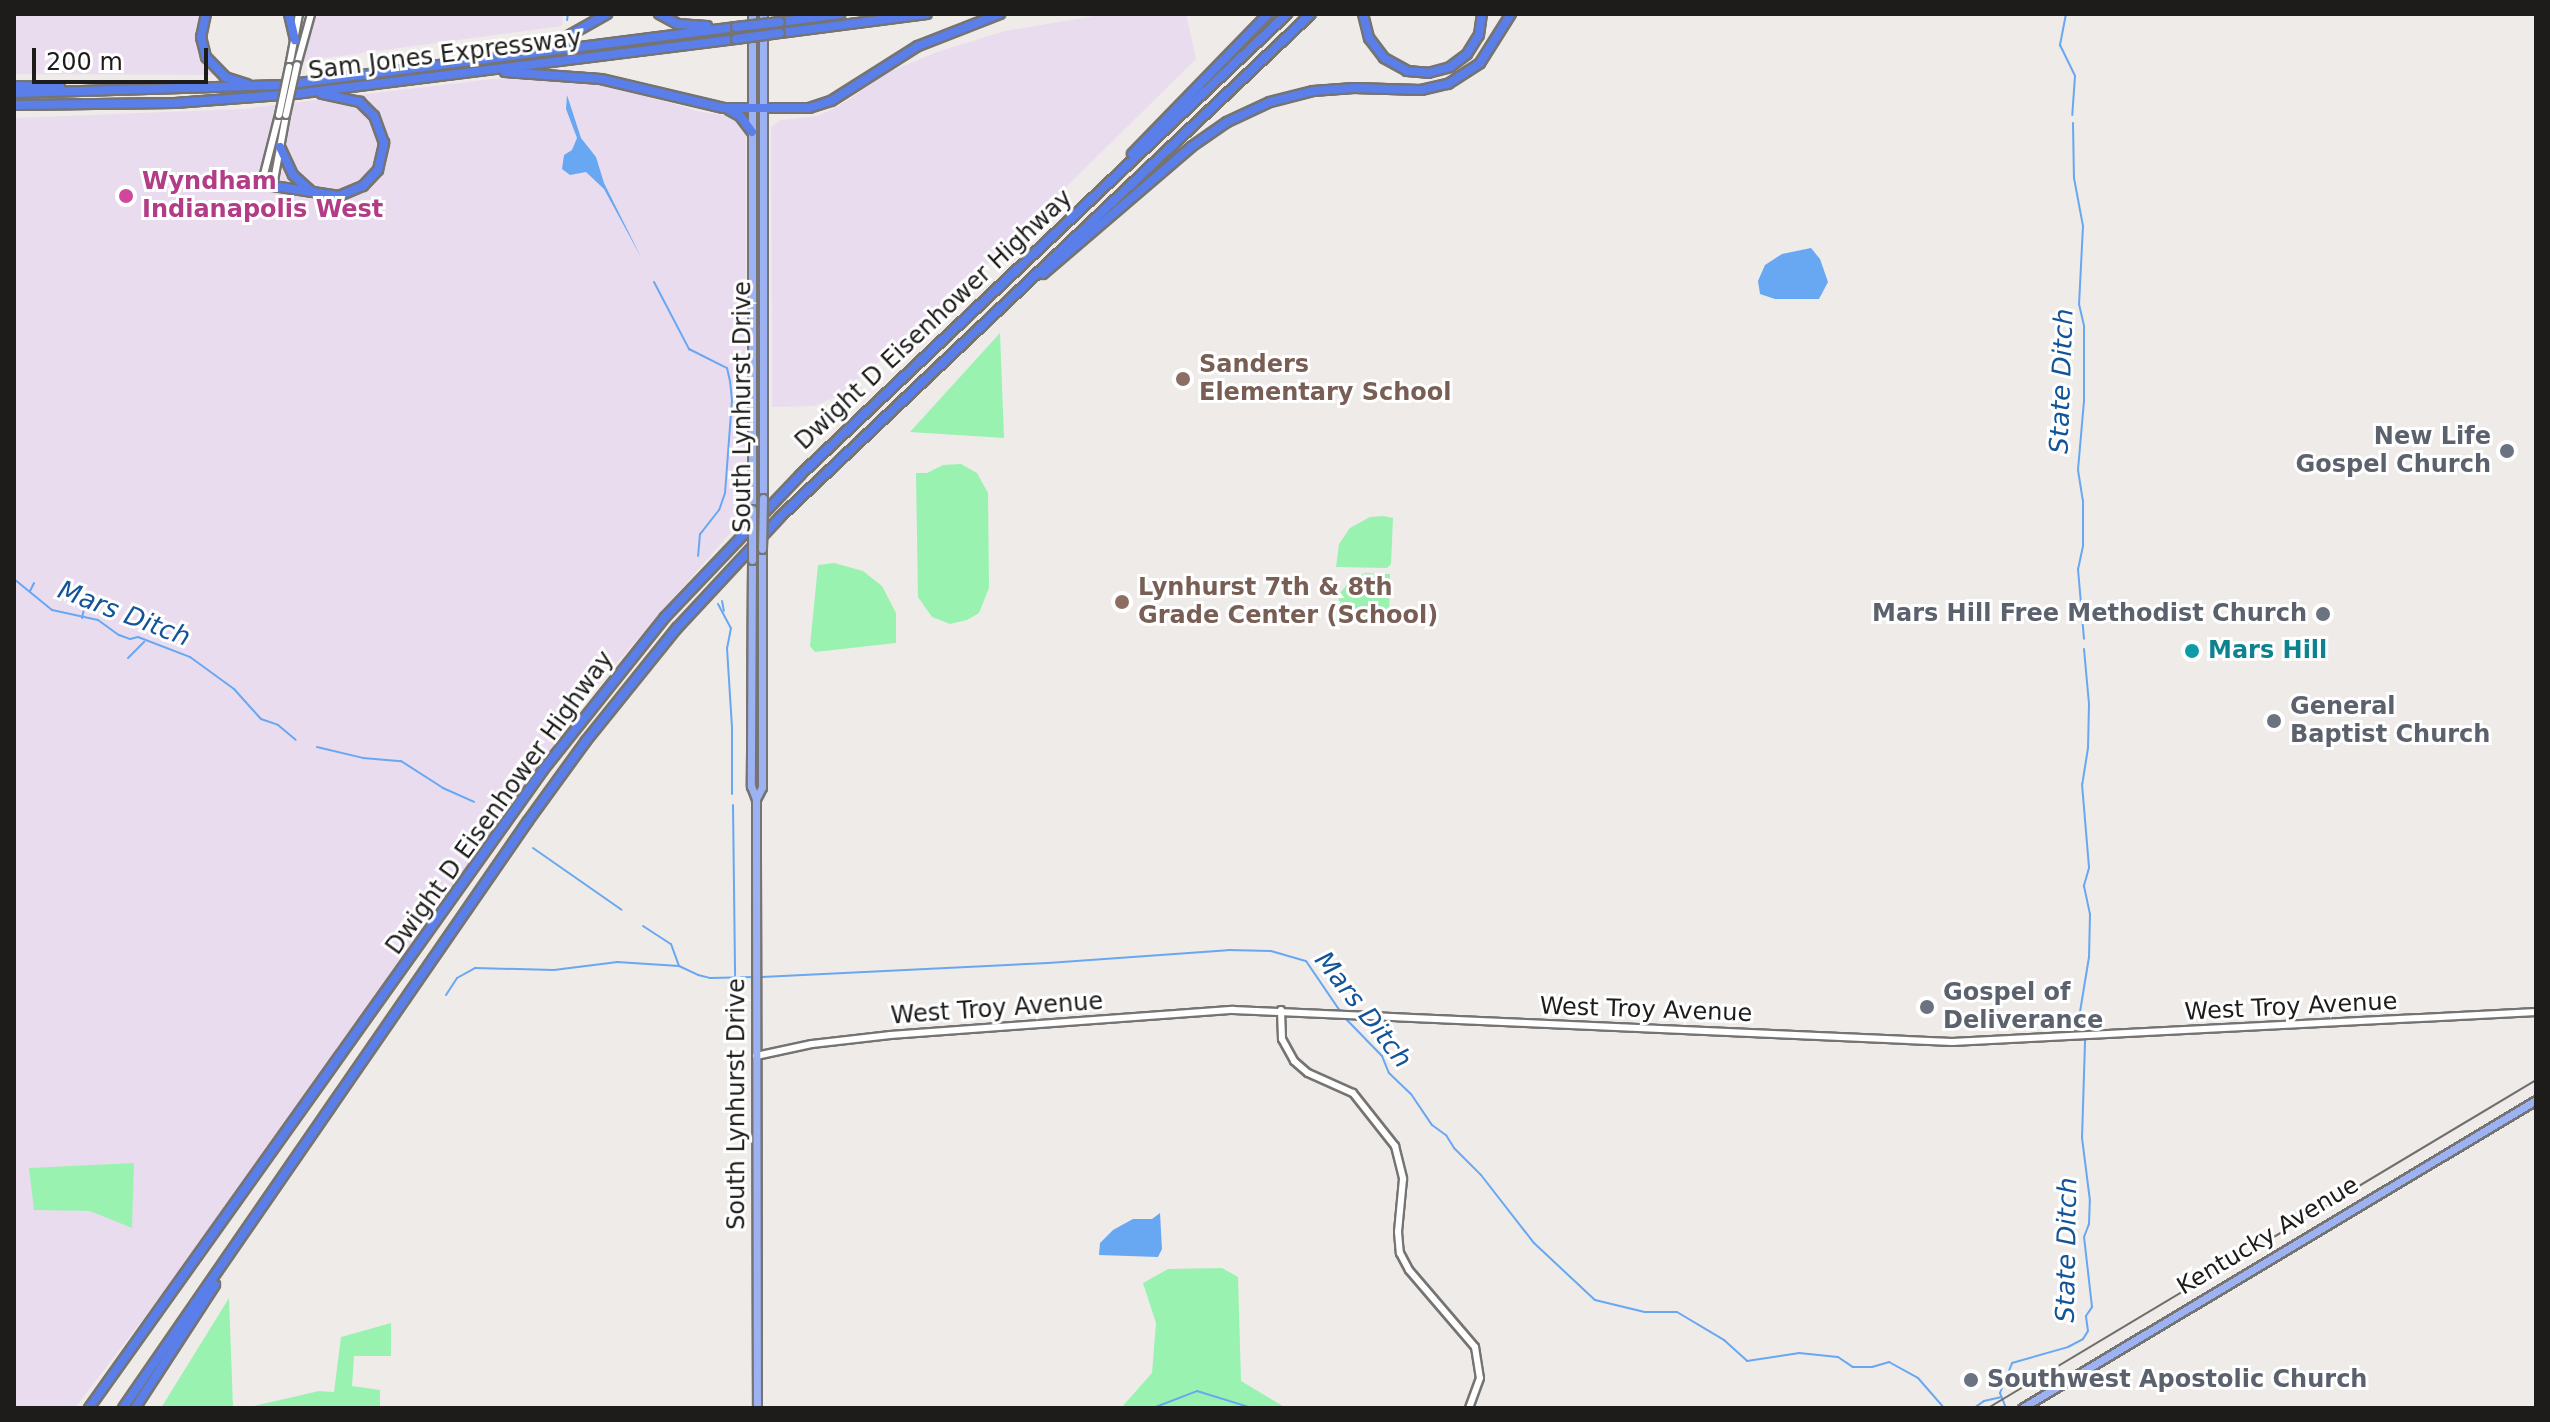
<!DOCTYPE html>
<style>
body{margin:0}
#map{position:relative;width:2550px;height:1422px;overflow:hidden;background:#eeebe9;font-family:"DejaVu Sans",sans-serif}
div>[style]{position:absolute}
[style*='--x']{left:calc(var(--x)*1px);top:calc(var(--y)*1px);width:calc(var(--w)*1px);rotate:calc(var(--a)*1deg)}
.commercial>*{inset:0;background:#eadcef}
.green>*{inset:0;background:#9af2b0}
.water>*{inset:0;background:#68a7f2}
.stream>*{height:2px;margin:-1px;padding:0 1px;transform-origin:1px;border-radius:1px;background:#68a7f2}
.roads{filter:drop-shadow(2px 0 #767472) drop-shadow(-2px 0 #767472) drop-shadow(0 2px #767472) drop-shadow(0 -2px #767472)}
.minor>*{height:6px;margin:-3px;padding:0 3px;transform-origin:3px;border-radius:3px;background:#fff}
.major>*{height:7px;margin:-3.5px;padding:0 3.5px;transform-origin:3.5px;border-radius:3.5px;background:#9cb2f3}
.highway>*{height:8px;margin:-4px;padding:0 4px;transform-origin:4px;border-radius:4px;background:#5a7feb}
.rail>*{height:2px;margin:-1px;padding:0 1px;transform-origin:1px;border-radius:1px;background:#6f6e6c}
.bridges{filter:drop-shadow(2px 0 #767472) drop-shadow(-2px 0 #767472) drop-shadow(0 2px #767472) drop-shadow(0 -2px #767472)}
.minor-bridge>*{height:6px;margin:-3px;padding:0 3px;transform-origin:3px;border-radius:3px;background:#fff}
.major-bridge>*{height:7px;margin:-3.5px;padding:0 3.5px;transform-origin:3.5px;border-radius:3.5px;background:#9cb2f3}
.highway-bridge>*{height:8px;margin:-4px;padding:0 4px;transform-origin:4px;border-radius:4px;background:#5a7feb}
.dots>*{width:22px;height:22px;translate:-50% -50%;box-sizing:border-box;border:4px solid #fff;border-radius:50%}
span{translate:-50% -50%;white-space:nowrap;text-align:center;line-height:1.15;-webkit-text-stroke:6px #fff;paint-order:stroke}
.street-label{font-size:24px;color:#1d1c1b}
.hotel-label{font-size:24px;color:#b23c85;font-weight:700}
.left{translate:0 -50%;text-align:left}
.education-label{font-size:24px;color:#785e54;font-weight:700}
.worship-label{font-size:24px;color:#5b616d;font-weight:700}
.right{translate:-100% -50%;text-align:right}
.culture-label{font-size:24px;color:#0d838f;font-weight:700}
.water-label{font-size:26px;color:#125497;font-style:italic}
.frame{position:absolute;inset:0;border:16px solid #1d1c1b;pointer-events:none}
.scale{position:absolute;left:32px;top:48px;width:176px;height:36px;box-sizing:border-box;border:4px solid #1d1c1b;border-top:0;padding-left:10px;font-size:24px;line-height:28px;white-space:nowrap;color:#1d1c1b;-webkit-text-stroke:6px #fff;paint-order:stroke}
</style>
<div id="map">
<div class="commercial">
<i style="clip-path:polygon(14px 14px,202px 14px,196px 27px,197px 41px,201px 58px,214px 75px,14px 74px)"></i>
<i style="clip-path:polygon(315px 14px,563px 14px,562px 26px,303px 61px)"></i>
<i style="clip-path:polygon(1106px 14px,1186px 14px,1196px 59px,991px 261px,843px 394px,814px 406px,772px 407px,771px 127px,781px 120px,818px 116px,839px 106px,889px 72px,937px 52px,1005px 31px)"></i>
<i style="clip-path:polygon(548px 77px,609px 85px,701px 112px,731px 116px,746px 132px,746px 515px,592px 691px,162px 1294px,75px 1408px,14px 1408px,14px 118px,242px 109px,492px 79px)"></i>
</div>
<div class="green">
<i style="clip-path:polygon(1000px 333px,1004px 438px,910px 432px)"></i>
<i style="clip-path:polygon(961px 464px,977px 473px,988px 493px,989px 588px,979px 613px,967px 620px,950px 624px,932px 617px,918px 597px,916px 473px,927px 473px,943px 465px)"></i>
<i style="clip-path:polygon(1383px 516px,1393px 518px,1391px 564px,1387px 568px,1336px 567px,1339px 544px,1350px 528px,1370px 517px)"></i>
<i style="clip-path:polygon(834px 563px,863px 571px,882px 586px,896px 613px,896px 643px,815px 652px,810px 646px,818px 565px)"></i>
<i style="clip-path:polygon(1365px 573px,1390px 574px,1389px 620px,1335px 620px,1340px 593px,1351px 580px)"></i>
<i style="clip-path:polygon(134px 1163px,132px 1228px,90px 1211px,34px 1210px,29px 1168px)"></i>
<i style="clip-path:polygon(1222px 1268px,1238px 1277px,1241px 1381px,1286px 1408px,1121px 1408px,1152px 1373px,1156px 1323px,1143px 1283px,1168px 1269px)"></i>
<i style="clip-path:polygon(229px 1298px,233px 1408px,161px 1408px)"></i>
<i style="clip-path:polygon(391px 1323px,391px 1356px,354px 1356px,352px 1386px,380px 1390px,380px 1408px,245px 1408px,319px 1391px,334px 1392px,341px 1337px)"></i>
</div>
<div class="water">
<i style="clip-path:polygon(567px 95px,581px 138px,596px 157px,604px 183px,642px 259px,604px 189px,586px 172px,570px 175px,562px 169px,564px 155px,572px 150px,577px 138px,566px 109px)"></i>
<i style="clip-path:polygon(1811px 248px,1820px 259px,1828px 282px,1819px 299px,1775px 299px,1760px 294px,1758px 281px,1765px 265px,1782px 254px)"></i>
<i style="clip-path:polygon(1160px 1213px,1162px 1249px,1158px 1257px,1099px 1255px,1100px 1243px,1113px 1230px,1133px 1219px,1152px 1219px)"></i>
</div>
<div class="stream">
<i style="--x:2066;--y:14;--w:32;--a:101"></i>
<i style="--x:2060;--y:45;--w:34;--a:64"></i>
<i style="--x:2075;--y:76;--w:39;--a:94"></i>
<i style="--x:567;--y:20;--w:6;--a:-81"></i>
<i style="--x:2073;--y:123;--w:55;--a:89"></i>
<i style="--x:2074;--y:178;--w:49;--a:79.4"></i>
<i style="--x:2083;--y:226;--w:78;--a:92.9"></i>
<i style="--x:2079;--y:304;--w:23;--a:77"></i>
<i style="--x:2084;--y:326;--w:75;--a:90"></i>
<i style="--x:2084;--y:401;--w:69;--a:95"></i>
<i style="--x:2078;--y:470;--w:30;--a:81"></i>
<i style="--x:2083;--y:500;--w:46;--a:90"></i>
<i style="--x:2083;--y:546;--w:24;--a:102"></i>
<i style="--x:2078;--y:569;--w:70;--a:85.1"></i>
<i style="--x:654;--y:282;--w:76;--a:62.4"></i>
<i style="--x:689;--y:349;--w:42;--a:26.6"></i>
<i style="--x:727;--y:368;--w:13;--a:77"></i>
<i style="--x:730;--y:381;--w:19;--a:84"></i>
<i style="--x:732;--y:400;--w:93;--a:94.3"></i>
<i style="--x:725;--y:493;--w:18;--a:109"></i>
<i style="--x:719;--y:510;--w:31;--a:128"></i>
<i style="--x:700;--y:534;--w:22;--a:95"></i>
<i style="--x:14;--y:579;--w:49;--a:39.2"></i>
<i style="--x:52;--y:610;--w:47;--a:12.3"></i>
<i style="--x:98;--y:620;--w:26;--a:36"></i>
<i style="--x:119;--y:635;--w:12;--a:20"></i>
<i style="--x:130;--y:639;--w:8;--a:-14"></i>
<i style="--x:138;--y:637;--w:56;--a:21"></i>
<i style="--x:190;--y:657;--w:54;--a:36"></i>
<i style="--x:234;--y:689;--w:40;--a:48"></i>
<i style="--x:261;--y:719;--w:18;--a:19"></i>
<i style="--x:278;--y:725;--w:23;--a:40"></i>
<i style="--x:30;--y:591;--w:9;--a:-63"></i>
<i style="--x:722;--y:601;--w:10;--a:79"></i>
<i style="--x:718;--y:604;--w:27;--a:62"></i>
<i style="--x:731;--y:628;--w:20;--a:101"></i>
<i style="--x:727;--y:648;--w:80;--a:86.4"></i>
<i style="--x:732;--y:728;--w:66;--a:90"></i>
<i style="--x:82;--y:618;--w:23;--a:-77"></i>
<i style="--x:2084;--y:649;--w:55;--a:84.8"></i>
<i style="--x:2089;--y:704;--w:44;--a:91.3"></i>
<i style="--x:2088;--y:748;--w:36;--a:99"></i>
<i style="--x:2082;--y:784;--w:84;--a:85.2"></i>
<i style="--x:2089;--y:868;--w:19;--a:106"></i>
<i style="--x:2084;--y:886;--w:29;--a:78"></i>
<i style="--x:2090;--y:914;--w:43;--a:91.3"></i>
<i style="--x:2089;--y:957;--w:56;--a:99.3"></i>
<i style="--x:2080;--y:1012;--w:19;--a:78"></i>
<i style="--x:128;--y:658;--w:23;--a:-45"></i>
<i style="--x:317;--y:747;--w:47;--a:13.4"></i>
<i style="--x:363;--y:758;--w:38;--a:5"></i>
<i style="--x:401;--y:761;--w:50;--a:32.7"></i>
<i style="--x:443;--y:788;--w:34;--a:24"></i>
<i style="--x:733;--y:805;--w:171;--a:89.3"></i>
<i style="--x:533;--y:848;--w:108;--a:34.9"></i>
<i style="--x:643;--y:926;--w:33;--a:33"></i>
<i style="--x:671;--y:944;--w:23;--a:70"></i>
<i style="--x:679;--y:966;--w:21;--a:25"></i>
<i style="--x:698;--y:975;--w:12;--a:14"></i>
<i style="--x:710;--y:978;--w:44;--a:-1.3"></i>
<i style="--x:760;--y:977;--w:288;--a:-2.8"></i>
<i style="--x:1048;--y:963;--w:180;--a:-4.1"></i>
<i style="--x:1228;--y:950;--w:43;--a:1.3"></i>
<i style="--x:1271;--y:951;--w:36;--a:16"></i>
<i style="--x:1306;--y:961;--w:64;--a:55.8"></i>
<i style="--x:446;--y:995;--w:20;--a:-57"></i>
<i style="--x:457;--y:978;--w:21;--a:-29"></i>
<i style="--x:475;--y:968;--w:79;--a:1.5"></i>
<i style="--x:554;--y:970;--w:64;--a:-7.2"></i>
<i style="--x:617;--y:962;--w:62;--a:3.7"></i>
<i style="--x:1346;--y:1019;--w:52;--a:45.8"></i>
<i style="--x:1382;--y:1056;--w:18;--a:68"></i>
<i style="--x:1389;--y:1073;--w:30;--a:44"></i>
<i style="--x:1411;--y:1094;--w:37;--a:56"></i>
<i style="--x:1432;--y:1125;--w:17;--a:36"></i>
<i style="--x:1446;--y:1135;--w:15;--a:58"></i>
<i style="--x:1454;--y:1148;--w:38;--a:45"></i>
<i style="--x:1481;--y:1175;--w:86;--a:52.1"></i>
<i style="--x:1534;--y:1243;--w:83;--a:43.1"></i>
<i style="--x:1595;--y:1300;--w:51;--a:13.5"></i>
<i style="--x:1645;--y:1312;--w:32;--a:0"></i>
<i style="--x:1677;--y:1312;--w:55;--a:30.8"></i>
<i style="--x:1724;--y:1340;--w:31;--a:42"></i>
<i style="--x:1747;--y:1361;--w:53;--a:-8.7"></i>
<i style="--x:1799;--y:1353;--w:39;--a:6"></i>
<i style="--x:1838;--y:1357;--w:18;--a:34"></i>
<i style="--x:1853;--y:1367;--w:19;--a:0"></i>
<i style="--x:1872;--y:1367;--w:18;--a:-16"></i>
<i style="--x:1889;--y:1362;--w:33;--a:29"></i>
<i style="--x:1918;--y:1378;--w:40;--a:49"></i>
<i style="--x:1153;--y:1408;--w:47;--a:-21.1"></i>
<i style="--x:1197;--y:1391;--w:58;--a:17.2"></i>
<i style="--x:1974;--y:1408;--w:12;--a:-35"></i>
<i style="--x:1984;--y:1401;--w:18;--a:-13"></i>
<i style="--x:2006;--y:1408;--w:16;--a:-112"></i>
<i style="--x:2000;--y:1393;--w:32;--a:-68"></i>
<i style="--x:2012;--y:1363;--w:58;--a:-15.9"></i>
<i style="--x:2068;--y:1347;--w:17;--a:-28"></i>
<i style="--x:2083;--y:1339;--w:9;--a:-58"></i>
<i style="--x:2088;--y:1331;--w:15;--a:-98"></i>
<i style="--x:2086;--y:1316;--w:11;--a:-56"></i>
<i style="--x:2092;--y:1307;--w:70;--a:-96.5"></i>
<i style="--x:2084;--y:1237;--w:14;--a:-69"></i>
<i style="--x:2089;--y:1224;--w:23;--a:-88"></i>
<i style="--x:2090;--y:1201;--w:64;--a:-97.2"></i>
<i style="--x:2082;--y:1138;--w:98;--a:-88.2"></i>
</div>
<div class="roads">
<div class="minor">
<i style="--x:297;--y:65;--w:53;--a:-74.6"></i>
<i style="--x:289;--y:67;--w:54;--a:-79.3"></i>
<i style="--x:279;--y:115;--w:73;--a:104.2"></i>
<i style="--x:261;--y:186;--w:12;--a:0"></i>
<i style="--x:273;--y:186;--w:72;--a:-79.6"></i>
<i style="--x:1281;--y:1010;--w:29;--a:88"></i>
<i style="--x:1282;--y:1039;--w:25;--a:61"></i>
<i style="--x:1294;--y:1061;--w:18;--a:41"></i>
<i style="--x:1308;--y:1073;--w:49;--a:24"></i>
<i style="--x:1353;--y:1093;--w:68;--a:51.6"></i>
<i style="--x:1395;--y:1146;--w:34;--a:76"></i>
<i style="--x:1403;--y:1179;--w:53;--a:95.4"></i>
<i style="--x:1398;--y:1232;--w:21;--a:85"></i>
<i style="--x:1400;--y:1253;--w:19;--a:62"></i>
<i style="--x:1409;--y:1270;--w:101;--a:49.4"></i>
<i style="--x:1475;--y:1347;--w:31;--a:81"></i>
<i style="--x:1480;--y:1378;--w:32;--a:110"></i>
<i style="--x:756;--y:1056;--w:57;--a:-12.1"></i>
<i style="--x:812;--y:1044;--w:79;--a:-6.6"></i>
<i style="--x:890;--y:1035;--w:344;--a:-4.2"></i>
<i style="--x:1233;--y:1010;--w:720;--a:2.55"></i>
<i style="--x:1952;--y:1042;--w:585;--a:-2.94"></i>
</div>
<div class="major">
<i style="--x:763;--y:498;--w:484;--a:-90"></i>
<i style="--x:752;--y:509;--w:495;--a:-90"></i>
<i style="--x:752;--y:560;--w:226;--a:90.3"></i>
<i style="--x:751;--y:786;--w:14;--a:69"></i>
<i style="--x:756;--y:799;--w:59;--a:90"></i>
<i style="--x:756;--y:858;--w:550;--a:89.9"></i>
<i style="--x:756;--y:799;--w:13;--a:-63"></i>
<i style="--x:762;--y:787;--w:238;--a:-90"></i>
<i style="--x:2022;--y:1408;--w:599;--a:-30.93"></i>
</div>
<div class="highway">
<i style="--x:206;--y:14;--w:24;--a:102"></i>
<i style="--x:201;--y:37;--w:21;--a:76"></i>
<i style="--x:206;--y:57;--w:28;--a:46"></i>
<i style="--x:225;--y:77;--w:23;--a:18"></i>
<i style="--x:289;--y:14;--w:27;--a:77"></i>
<i style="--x:659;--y:14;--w:21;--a:28"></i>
<i style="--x:678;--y:24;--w:29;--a:4"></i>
<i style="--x:1363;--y:14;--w:25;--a:76"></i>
<i style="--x:1369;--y:38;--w:25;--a:53"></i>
<i style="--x:1384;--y:58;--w:26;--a:29"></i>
<i style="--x:1407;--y:71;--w:21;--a:5"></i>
<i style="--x:1428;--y:73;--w:23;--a:-15"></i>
<i style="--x:1450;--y:67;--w:21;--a:-37"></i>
<i style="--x:1467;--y:54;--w:22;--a:-58"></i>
<i style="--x:1479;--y:35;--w:21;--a:-82"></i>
<i style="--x:780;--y:22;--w:61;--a:-7.6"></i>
<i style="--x:780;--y:33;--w:148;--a:-7.4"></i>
<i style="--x:524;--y:50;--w:38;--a:-15"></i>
<i style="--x:561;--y:40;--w:53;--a:-29.5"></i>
<i style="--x:505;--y:72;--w:96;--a:4.2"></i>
<i style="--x:601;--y:79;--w:126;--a:13.3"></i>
<i style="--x:724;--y:108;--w:85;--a:0"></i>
<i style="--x:809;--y:108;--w:23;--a:-18"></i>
<i style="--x:831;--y:101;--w:103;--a:-32.3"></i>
<i style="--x:918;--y:46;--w:88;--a:-21.3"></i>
<i style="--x:14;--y:86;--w:46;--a:1.2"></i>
<i style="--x:14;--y:93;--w:269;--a:-1.7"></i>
<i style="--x:283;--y:85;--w:457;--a:-7.3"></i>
<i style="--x:14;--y:105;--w:161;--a:-0.7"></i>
<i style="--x:175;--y:103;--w:120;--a:-4.3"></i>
<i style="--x:295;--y:94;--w:444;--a:-7.1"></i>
<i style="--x:729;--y:110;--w:13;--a:29"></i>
<i style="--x:740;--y:116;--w:20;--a:53"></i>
<i style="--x:280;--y:147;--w:31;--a:65"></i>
<i style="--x:293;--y:175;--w:25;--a:42"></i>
<i style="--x:1132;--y:154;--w:195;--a:-45.8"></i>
<i style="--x:273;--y:186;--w:67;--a:8.6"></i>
<i style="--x:339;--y:196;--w:26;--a:-23"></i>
<i style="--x:363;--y:186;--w:22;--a:-47"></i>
<i style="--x:378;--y:170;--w:28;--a:-77"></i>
<i style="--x:384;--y:143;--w:29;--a:-110"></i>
<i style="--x:374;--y:116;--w:20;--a:-135"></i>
<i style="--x:360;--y:102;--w:39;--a:-168"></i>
<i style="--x:1043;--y:274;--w:195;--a:-40.6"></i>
<i style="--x:1191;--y:147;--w:44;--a:-34.8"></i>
<i style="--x:1227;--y:122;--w:47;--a:-24.9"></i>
<i style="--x:1270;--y:102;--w:44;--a:-14.3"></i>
<i style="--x:1313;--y:91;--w:41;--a:-4.2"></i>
<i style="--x:1354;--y:88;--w:67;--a:1.7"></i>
<i style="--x:1421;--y:90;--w:28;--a:-13"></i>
<i style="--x:1448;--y:84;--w:38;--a:-33"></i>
<i style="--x:1480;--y:63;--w:58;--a:-57.7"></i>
<i style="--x:89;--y:1408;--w:783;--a:-54.56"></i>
<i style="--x:543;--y:770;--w:196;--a:-51.4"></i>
<i style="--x:665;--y:617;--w:196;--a:-46.4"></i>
<i style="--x:800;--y:475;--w:671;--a:-43.43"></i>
<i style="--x:123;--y:1408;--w:713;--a:-55.4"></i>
<i style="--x:528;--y:821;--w:99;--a:-54.1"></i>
<i style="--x:586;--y:741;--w:145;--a:-51.2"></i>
<i style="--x:677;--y:628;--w:151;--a:-47.1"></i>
<i style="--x:780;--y:517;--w:731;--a:-43.45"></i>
<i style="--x:135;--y:1408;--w:147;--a:-57"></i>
</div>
</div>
<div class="rail">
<i style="--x:1988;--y:1408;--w:639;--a:-30.9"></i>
</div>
<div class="bridges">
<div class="minor-bridge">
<i style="--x:279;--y:115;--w:49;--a:-78.2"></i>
<i style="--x:286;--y:115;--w:51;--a:-77.6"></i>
</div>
<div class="major-bridge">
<i style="--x:762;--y:549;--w:51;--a:-88.9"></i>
<i style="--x:752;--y:560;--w:51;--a:-90"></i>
</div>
<div class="highway-bridge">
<i style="--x:736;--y:27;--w:44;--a:-6.5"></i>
<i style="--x:736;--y:39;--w:44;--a:-7.8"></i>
</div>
</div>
<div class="dots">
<i style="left:126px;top:196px;background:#d1479c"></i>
<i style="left:1183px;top:379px;background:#8d6e63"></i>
<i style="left:2507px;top:451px;background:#6b7280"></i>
<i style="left:1122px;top:602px;background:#8d6e63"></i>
<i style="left:2323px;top:614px;background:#6b7280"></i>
<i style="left:2192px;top:651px;background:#0f9aa8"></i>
<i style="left:2274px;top:721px;background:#6b7280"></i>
<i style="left:1927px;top:1007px;background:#6b7280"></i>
<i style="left:1971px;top:1380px;background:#6b7280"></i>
</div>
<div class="street-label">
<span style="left:445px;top:55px;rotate:-7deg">Sam Jones Expressway</span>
<span style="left:934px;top:320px;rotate:-43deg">Dwight D Eisenhower Highway</span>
<span style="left:743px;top:407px;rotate:-90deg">South Lynhurst Drive</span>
<span style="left:500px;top:803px;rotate:-54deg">Dwight D Eisenhower Highway</span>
<span style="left:2291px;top:1007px;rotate:-3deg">West Troy Avenue</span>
<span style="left:997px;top:1009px;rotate:-4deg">West Troy Avenue</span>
<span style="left:1646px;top:1010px;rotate:2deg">West Troy Avenue</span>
<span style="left:737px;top:1104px;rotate:-90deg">South Lynhurst Drive</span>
<span style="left:2268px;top:1236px;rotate:-31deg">Kentucky Avenue</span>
</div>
<div class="hotel-label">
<span class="left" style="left:142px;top:196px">Wyndham<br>Indianapolis West</span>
</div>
<div class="education-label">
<span class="left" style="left:1199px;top:379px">Sanders<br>Elementary School</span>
<span class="left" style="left:1138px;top:602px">Lynhurst 7th &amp; 8th<br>Grade Center (School)</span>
</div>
<div class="worship-label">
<span class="right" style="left:2491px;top:451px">New Life<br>Gospel Church</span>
<span class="right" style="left:2307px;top:614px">Mars Hill Free Methodist Church</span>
<span class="left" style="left:2290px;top:721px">General<br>Baptist Church</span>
<span class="left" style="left:1943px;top:1007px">Gospel of<br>Deliverance</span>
<span class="left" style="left:1987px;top:1380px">Southwest Apostolic Church</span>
</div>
<div class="culture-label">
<span class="left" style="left:2208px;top:651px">Mars Hill</span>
</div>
<div class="water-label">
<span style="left:2062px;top:381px;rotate:-88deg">State Ditch</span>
<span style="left:124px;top:614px;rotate:21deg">Mars Ditch</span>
<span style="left:1363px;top:1010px;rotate:52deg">Mars Ditch</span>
<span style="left:2067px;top:1250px;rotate:-89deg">State Ditch</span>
</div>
<div class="frame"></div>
<div class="scale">200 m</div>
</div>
